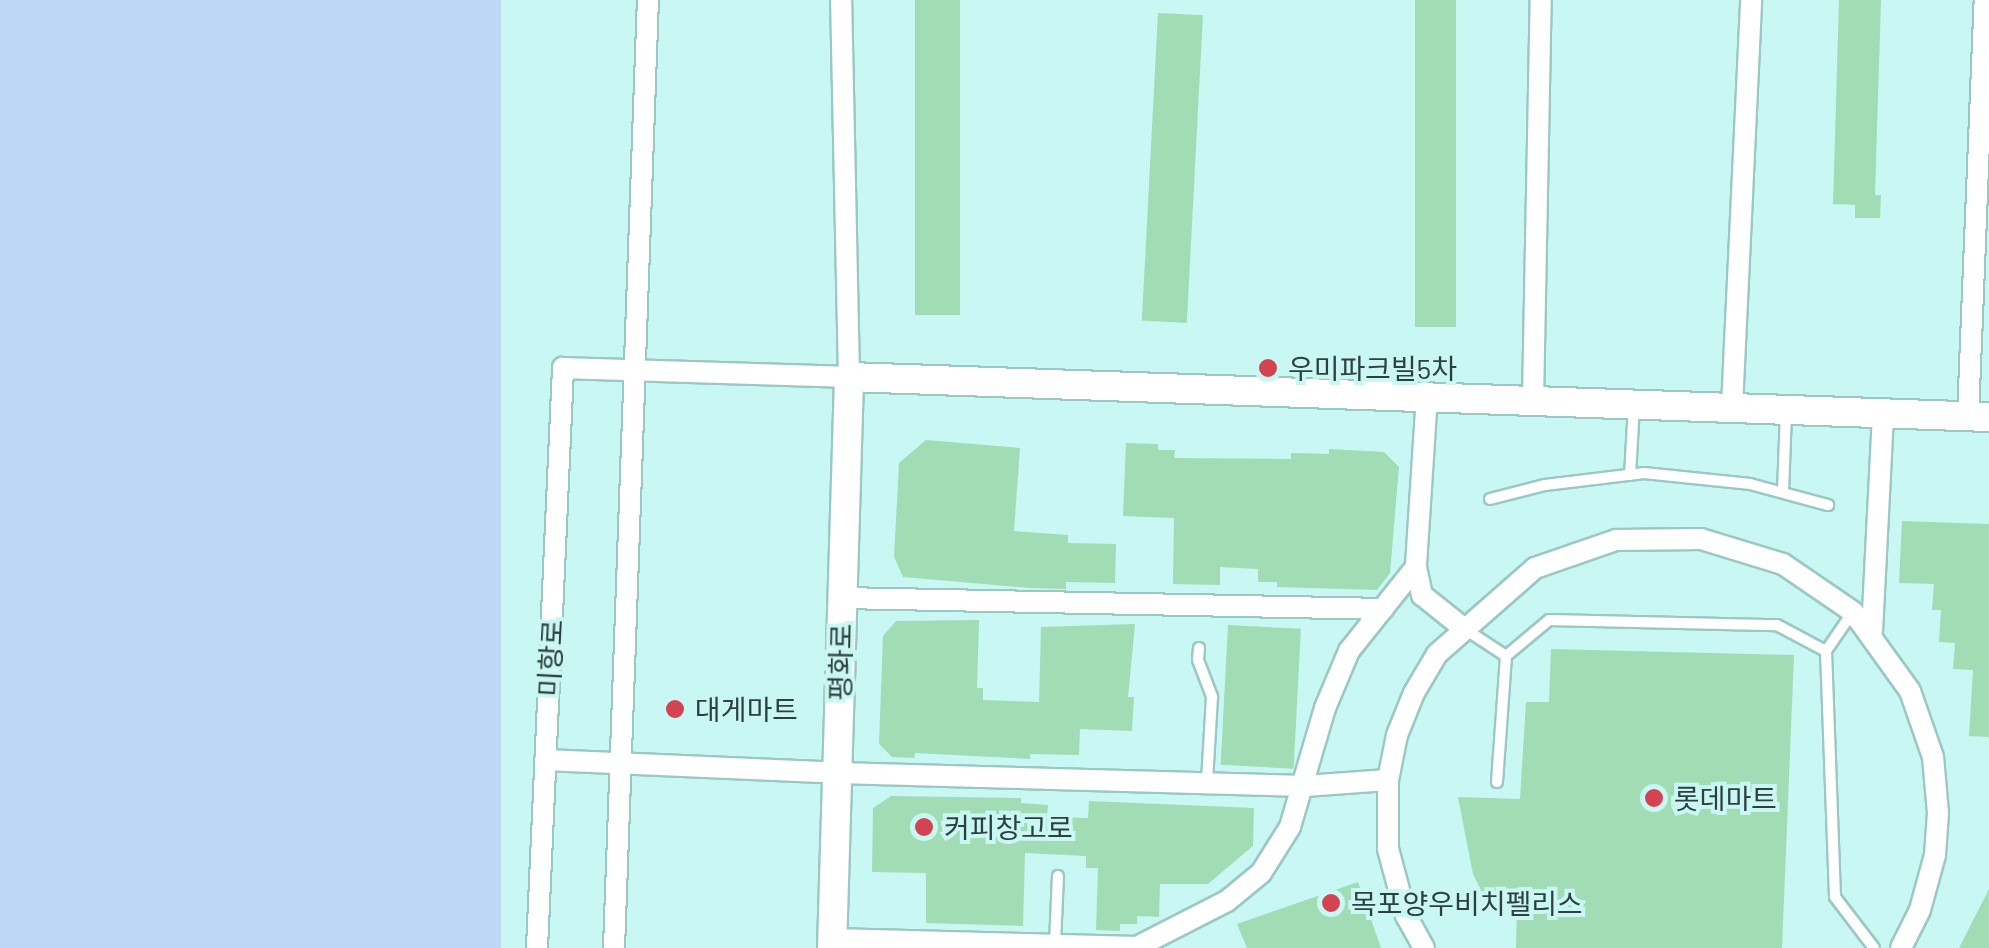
<!DOCTYPE html>
<meta charset="utf-8">
<style>
body{margin:0}
#map{position:relative;width:1989px;height:948px;overflow:hidden;background:#c9f7f3;font-family:Barlow,"Noto Sans KR",sans-serif}
div>[style]{position:absolute}
[style*='--x']{left:calc(var(--x)*1px);top:calc(var(--y)*1px);width:calc(var(--w)*1px);rotate:calc(var(--a)*1deg)}
.water>*{inset:0;background:#c0d6f5;transform-origin:0 0}
.building>*{inset:0;background:#a1dcb5;transform-origin:0 0}
.roads{filter:drop-shadow(2px 0 #9cc8c4) drop-shadow(-2px 0 #9cc8c4) drop-shadow(0 2px #9cc8c4) drop-shadow(0 -2px #9cc8c4)}
.lane>*{height:10px;margin:-5px;padding:0 5px;transform-origin:5px;border-radius:5px;background:#fff}
.street>*{height:20px;margin:-10px;padding:0 10px;transform-origin:10px;border-radius:10px;background:#fff}
.secondary>*{height:28px;margin:-14px;padding:0 14px;transform-origin:14px;border-radius:14px;background:#fff}
.dots>*{width:28px;height:28px;translate:-50% -50%;box-sizing:border-box;border:5px solid #c9f7f3;border-radius:50%}
span{translate:-50% -50%;white-space:nowrap;text-align:center;line-height:1.15;-webkit-text-stroke:8px #c9f7f3;paint-order:stroke}
.poi-label{font-size:28px;color:#2e403e}
.left{translate:0 -50%;text-align:left}
.street-label{font-size:28px;color:#2e403e}
</style>
<div id="map">
<div class="water">
<i style="left:0;top:0;width:501px;height:948px"></i>
</div>
<div class="building">
<i style="left:915px;top:0;width:45px;height:315px"></i>
<i style="left:1415px;top:0;width:41px;height:327px"></i>
<i style="clip-path:polygon(1839px 0,1881px 0,1875px 195px,1881px 195px,1880px 218px,1855px 218px,1855px 205px,1833px 204px)"></i>
<i style="left:1158px;top:13px;width:45px;height:308px;rotate:3deg"></i>
<i style="clip-path:polygon(926px 440px,1020px 448px,1014px 531px,1068px 535px,1068px 543px,1116px 544px,1115px 583px,1066px 582px,1066px 589px,1031px 588px,903px 577px,894px 557px,899px 463px)"></i>
<i style="clip-path:polygon(1126px 443px,1158px 444px,1158px 450px,1175px 450px,1174px 458px,1291px 459px,1291px 453px,1329px 454px,1329px 449px,1384px 452px,1399px 467px,1390px 573px,1377px 590px,1277px 587px,1277px 582px,1258px 582px,1258px 569px,1220px 567px,1220px 585px,1173px 584px,1174px 518px,1123px 516px)"></i>
<i style="clip-path:polygon(1902px 521px,1989px 524px,1989px 737px,1969px 736px,1973px 670px,1953px 669px,1955px 643px,1939px 642px,1941px 610px,1932px 610px,1934px 584px,1899px 583px)"></i>
<i style="clip-path:polygon(979px 620px,977px 688px,983px 688px,983px 700px,1039px 702px,1041px 627px,1135px 624px,1128px 697px,1134px 697px,1132px 731px,1080px 729px,1079px 755px,1030px 754px,1030px 759px,915px 753px,914px 758px,892px 757px,879px 744px,883px 636px,896px 621px)"></i>
<i style="left:1228px;top:625px;width:73px;height:140px;rotate:3deg"></i>
<i style="clip-path:polygon(1551px 649px,1794px 655px,1782px 948px,1516px 948px,1517px 907px,1488px 905px,1473px 874px,1458px 797px,1520px 799px,1526px 702px,1549px 702px)"></i>
<i style="clip-path:polygon(891px 796px,1021px 798px,1021px 803px,1048px 805px,1047px 817px,1088px 818px,1089px 801px,1254px 808px,1253px 846px,1208px 884px,1160px 884px,1159px 917px,1137px 916px,1137px 924px,1120px 924px,1120px 931px,1096px 930px,1098px 868px,1086px 868px,1086px 856px,1025px 853px,1023px 926px,926px 923px,926px 873px,872px 872px,873px 808px)"></i>
<i style="clip-path:polygon(1358px 882px,1381px 948px,1247px 948px,1237px 924px)"></i>
<i style="clip-path:polygon(1989px 889px,1989px 948px,1959px 948px)"></i>
</div>
<div class="roads">
<div class="lane">
<i style="--x:1630;--y:475;--w:69;--a:-86.7"></i>
<i style="--x:1783;--y:491;--w:79;--a:-87.8"></i>
<i style="--x:1490;--y:499;--w:57;--a:-14.3"></i>
<i style="--x:1545;--y:485;--w:100;--a:-6.9"></i>
<i style="--x:1644;--y:473;--w:107;--a:5.9"></i>
<i style="--x:1750;--y:484;--w:81;--a:15.1"></i>
<i style="--x:1852;--y:613;--w:46;--a:124.4"></i>
<i style="--x:1826;--y:651;--w:246;--a:87.9"></i>
<i style="--x:1835;--y:897;--w:64;--a:52.6"></i>
<i style="--x:1465;--y:629;--w:49;--a:33.4"></i>
<i style="--x:1506;--y:656;--w:56;--a:-39.9"></i>
<i style="--x:1549;--y:620;--w:228;--a:1.3"></i>
<i style="--x:1777;--y:625;--w:55;--a:28"></i>
<i style="--x:1199;--y:648;--w:12;--a:95"></i>
<i style="--x:1198;--y:660;--w:40;--a:69"></i>
<i style="--x:1212;--y:697;--w:85;--a:93.4"></i>
<i style="--x:1497;--y:782;--w:126;--a:-85.9"></i>
<i style="--x:1055;--y:944;--w:68;--a:-87.5"></i>
</div>
<div class="street">
<i style="--x:1427;--y:395;--w:172;--a:93.7"></i>
<i style="--x:1416;--y:567;--w:29;--a:78"></i>
<i style="--x:1422;--y:595;--w:51;--a:38.7"></i>
<i style="--x:1533;--y:400;--w:400;--a:-88.9"></i>
<i style="--x:1732;--y:407;--w:407;--a:-87.3"></i>
<i style="--x:1968;--y:416;--w:416;--a:-87.7"></i>
<i style="--x:842;--y:598;--w:541;--a:1.16"></i>
<i style="--x:1872;--y:632;--w:219;--a:-87.1"></i>
<i style="--x:545;--y:760;--w:293;--a:2.5"></i>
<i style="--x:838;--y:773;--w:467;--a:1.6"></i>
<i style="--x:1305;--y:786;--w:83;--a:-4.1"></i>
<i style="--x:833;--y:939;--w:304;--a:1.5"></i>
<i style="--x:1137;--y:947;--w:101;--a:-27.1"></i>
<i style="--x:1227;--y:901;--w:44;--a:-39.5"></i>
<i style="--x:1261;--y:873;--w:54;--a:-57.8"></i>
<i style="--x:1290;--y:827;--w:124;--a:-73.6"></i>
<i style="--x:1325;--y:708;--w:62;--a:-67.2"></i>
<i style="--x:1349;--y:651;--w:107;--a:-51.4"></i>
<i style="--x:537;--y:948;--w:581;--a:-87.43"></i>
<i style="--x:563;--y:368;--w:286;--a:1.8"></i>
<i style="--x:849;--y:377;--w:377;--a:-91.2"></i>
<i style="--x:614;--y:948;--w:949;--a:-87.95"></i>
<i style="--x:1424;--y:948;--w:37;--a:-119"></i>
<i style="--x:1406;--y:916;--w:69;--a:-105"></i>
<i style="--x:1388;--y:849;--w:69;--a:-90"></i>
<i style="--x:1388;--y:780;--w:46;--a:-78.7"></i>
<i style="--x:1397;--y:735;--w:45;--a:-68"></i>
<i style="--x:1414;--y:693;--w:45;--a:-59.5"></i>
<i style="--x:1437;--y:654;--w:130;--a:-41.3"></i>
<i style="--x:1535;--y:568;--w:86;--a:-19.1"></i>
<i style="--x:1616;--y:540;--w:85;--a:-0.7"></i>
<i style="--x:1701;--y:539;--w:86;--a:17"></i>
<i style="--x:1783;--y:564;--w:85;--a:34.4"></i>
<i style="--x:1853;--y:612;--w:97;--a:54.2"></i>
<i style="--x:1910;--y:691;--w:70;--a:70.8"></i>
<i style="--x:1933;--y:757;--w:56;--a:84.9"></i>
<i style="--x:1938;--y:813;--w:42;--a:94.1"></i>
<i style="--x:1935;--y:855;--w:57;--a:105.3"></i>
<i style="--x:1920;--y:910;--w:42;--a:116.6"></i>
</div>
<div class="secondary">
<i style="--x:832;--y:948;--w:571;--a:-88.29"></i>
<i style="--x:849;--y:377;--w:1141;--a:2.01"></i>
</div>
</div>
<div class="dots">
<i style="left:1268px;top:368px;background:#d34351"></i>
<i style="left:675px;top:709px;background:#d34351"></i>
<i style="left:1654px;top:798px;background:#d34351"></i>
<i style="left:924px;top:827px;background:#d34351"></i>
<i style="left:1331px;top:903px;background:#d34351"></i>
</div>
<div class="poi-label">
<span class="left" style="left:1288px;top:368px">우미파크빌5차</span>
<span class="left" style="left:695px;top:709px">대게마트</span>
<span class="left" style="left:1674px;top:798px">롯데마트</span>
<span class="left" style="left:944px;top:827px">커피창고로</span>
<span class="left" style="left:1351px;top:903px">목포양우비치펠리스</span>
</div>
<div class="street-label">
<span style="left:550px;top:658px;rotate:-87deg">미항로</span>
<span style="left:840px;top:662px;rotate:-89deg">평화로</span>
</div>
</div>
